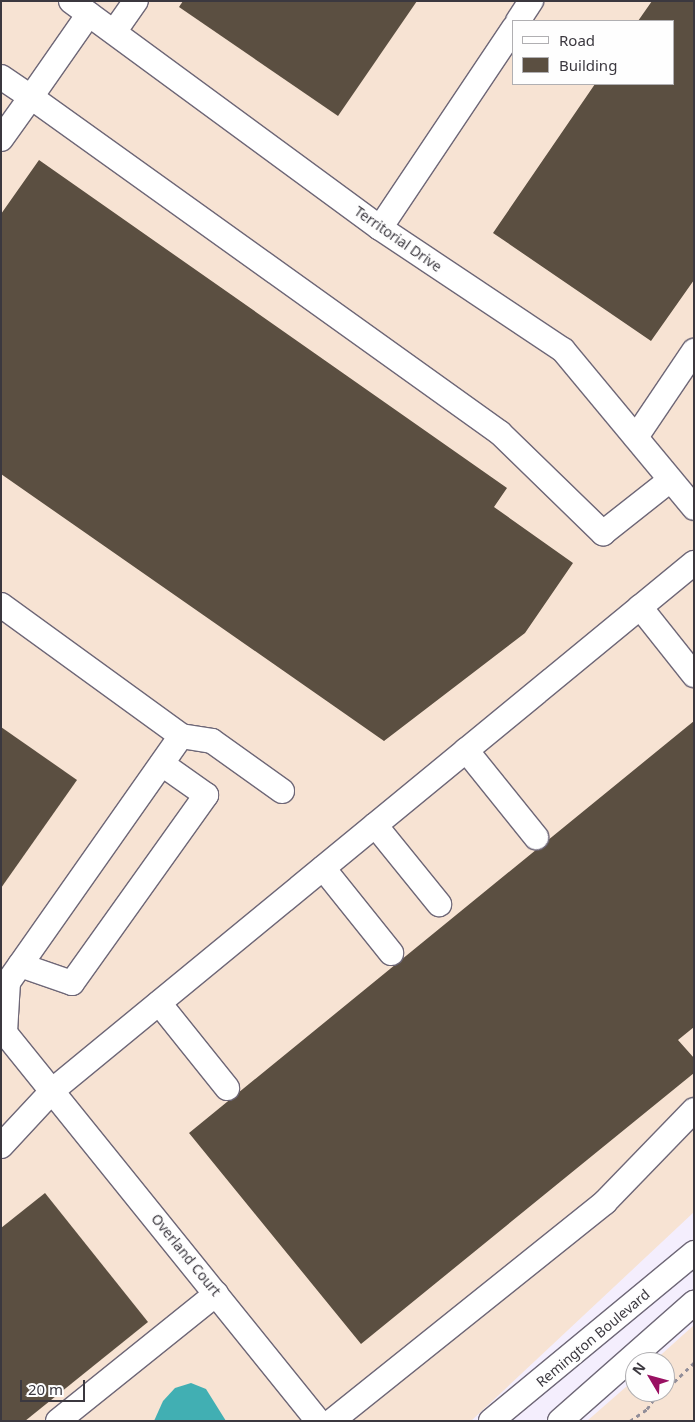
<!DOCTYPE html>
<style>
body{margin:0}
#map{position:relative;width:695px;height:1422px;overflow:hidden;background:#f4eefd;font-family:"Noto Sans",sans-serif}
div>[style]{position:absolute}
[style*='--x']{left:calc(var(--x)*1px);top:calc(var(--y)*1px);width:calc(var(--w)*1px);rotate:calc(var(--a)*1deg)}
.industrial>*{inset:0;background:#f7e3d3}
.water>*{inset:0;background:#41afb3}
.building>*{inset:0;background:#5b4f41}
.path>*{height:3px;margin-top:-1.5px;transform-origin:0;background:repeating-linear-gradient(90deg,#918d98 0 4px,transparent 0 8px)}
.roads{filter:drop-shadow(1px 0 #6e6777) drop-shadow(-1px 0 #6e6777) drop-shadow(0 1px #6e6777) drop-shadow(0 -1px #6e6777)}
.minor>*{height:24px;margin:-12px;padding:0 12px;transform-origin:12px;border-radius:12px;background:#fff}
span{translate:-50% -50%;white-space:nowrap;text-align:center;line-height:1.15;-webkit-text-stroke:5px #fefefe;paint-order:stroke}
.street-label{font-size:14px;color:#3b383f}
.frame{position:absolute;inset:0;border:2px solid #3b383f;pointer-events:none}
.legend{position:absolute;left:512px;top:20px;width:162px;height:65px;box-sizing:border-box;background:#fefefe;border:1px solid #b0afb2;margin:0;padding:6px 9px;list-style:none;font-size:15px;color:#3b383f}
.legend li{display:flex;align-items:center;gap:10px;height:25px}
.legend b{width:25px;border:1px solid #b0afb2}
.north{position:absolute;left:625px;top:1352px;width:50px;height:50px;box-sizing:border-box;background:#fefefe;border:1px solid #b0afb2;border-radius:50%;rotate:307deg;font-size:14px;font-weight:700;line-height:20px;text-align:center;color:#3b383f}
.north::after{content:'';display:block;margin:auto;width:18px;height:22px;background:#991062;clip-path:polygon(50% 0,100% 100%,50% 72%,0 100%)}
.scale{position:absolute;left:20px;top:1380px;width:65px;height:22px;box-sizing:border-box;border:2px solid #3b383f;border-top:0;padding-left:6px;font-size:15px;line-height:18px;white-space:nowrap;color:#3b383f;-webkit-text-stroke:4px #fefefe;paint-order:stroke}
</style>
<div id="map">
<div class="industrial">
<i style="clip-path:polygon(evenodd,1px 1px,694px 1px,694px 1212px,471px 1421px,1px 1421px,1px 1px,514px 21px,674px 21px,674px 84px,514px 84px,514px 21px)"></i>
<i style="clip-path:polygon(694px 1325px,694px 1421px,587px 1421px,635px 1379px,635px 1392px,665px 1392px,665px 1362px,653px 1362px)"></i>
</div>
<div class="water">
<i style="clip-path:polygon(191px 1383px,206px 1389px,226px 1421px,154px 1421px,163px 1401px,175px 1388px)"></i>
</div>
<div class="building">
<i style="clip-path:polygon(183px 1px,417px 1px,338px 116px,179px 7px)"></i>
<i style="clip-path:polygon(652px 1px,694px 1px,694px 280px,651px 341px,493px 233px,595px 84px,674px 84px,674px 21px,638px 21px)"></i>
<i style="clip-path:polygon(39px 160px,507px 488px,494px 507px,573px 563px,525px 633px,384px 741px,1px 474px,1px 214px)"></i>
<i style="clip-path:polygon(694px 721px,694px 1027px,678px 1040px,694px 1058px,694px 1073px,361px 1344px,189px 1133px)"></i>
<i style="clip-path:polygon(1px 727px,77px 780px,1px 888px)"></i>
<i style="clip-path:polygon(45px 1193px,148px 1322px,25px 1421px,1px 1421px,1px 1228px)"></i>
</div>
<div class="path">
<i style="--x:665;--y:1385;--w:9;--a:-18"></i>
<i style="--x:674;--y:1382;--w:28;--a:-44"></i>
<i style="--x:630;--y:1421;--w:21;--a:-35"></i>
<i style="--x:647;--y:1409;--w:21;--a:-55"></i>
</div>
<div class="roads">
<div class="minor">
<i style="--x:71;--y:1;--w:383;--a:36.3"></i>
<i style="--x:380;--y:228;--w:220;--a:33.7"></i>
<i style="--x:563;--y:350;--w:205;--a:50.3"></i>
<i style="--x:518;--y:21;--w:24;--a:-57"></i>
<i style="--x:114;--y:32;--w:38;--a:-55"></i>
<i style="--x:1;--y:77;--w:36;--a:34"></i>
<i style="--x:31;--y:97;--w:101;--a:-55.1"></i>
<i style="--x:1;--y:139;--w:52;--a:-54.5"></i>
<i style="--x:31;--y:97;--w:577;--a:35.62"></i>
<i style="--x:500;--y:433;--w:144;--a:44.2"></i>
<i style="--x:603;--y:533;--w:85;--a:-38.3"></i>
<i style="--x:380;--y:228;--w:241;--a:-56.2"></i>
<i style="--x:636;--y:437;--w:104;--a:-56"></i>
<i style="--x:1;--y:605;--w:223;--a:36"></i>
<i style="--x:181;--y:736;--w:301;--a:125.1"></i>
<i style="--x:8;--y:982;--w:51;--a:93.4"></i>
<i style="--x:5;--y:1033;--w:499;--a:51.1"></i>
<i style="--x:640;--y:607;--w:87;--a:51.5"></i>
<i style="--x:181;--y:736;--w:31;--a:9"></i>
<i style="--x:212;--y:741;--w:86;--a:35.5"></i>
<i style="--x:466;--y:750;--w:112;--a:51.2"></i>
<i style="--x:375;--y:825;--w:102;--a:51"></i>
<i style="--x:323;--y:868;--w:109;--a:51.3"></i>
<i style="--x:20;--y:965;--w:55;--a:19.1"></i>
<i style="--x:72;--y:983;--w:231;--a:-54.5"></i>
<i style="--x:206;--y:795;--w:54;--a:-144.8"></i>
<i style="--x:159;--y:1003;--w:109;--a:51.3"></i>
<i style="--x:1;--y:1146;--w:76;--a:-47.1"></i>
<i style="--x:53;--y:1090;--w:830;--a:-39.43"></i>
<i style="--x:58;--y:1421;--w:203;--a:-38.8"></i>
<i style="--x:332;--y:1421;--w:350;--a:-38.7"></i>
<i style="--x:605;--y:1202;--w:128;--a:-45.9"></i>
<i style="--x:491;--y:1421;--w:264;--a:-39.6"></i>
<i style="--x:560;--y:1421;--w:179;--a:-41.4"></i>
</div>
</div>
<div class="street-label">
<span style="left:398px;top:239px;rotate:35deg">Territorial Drive</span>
<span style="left:186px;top:1255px;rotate:51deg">Overland Court</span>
<span style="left:593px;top:1338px;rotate:-40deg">Remington Boulevard</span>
</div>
<div class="frame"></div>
<ul class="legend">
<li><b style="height:6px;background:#fff"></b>Road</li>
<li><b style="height:14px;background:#5b4f41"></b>Building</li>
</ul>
<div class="north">N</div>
<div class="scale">20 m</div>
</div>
